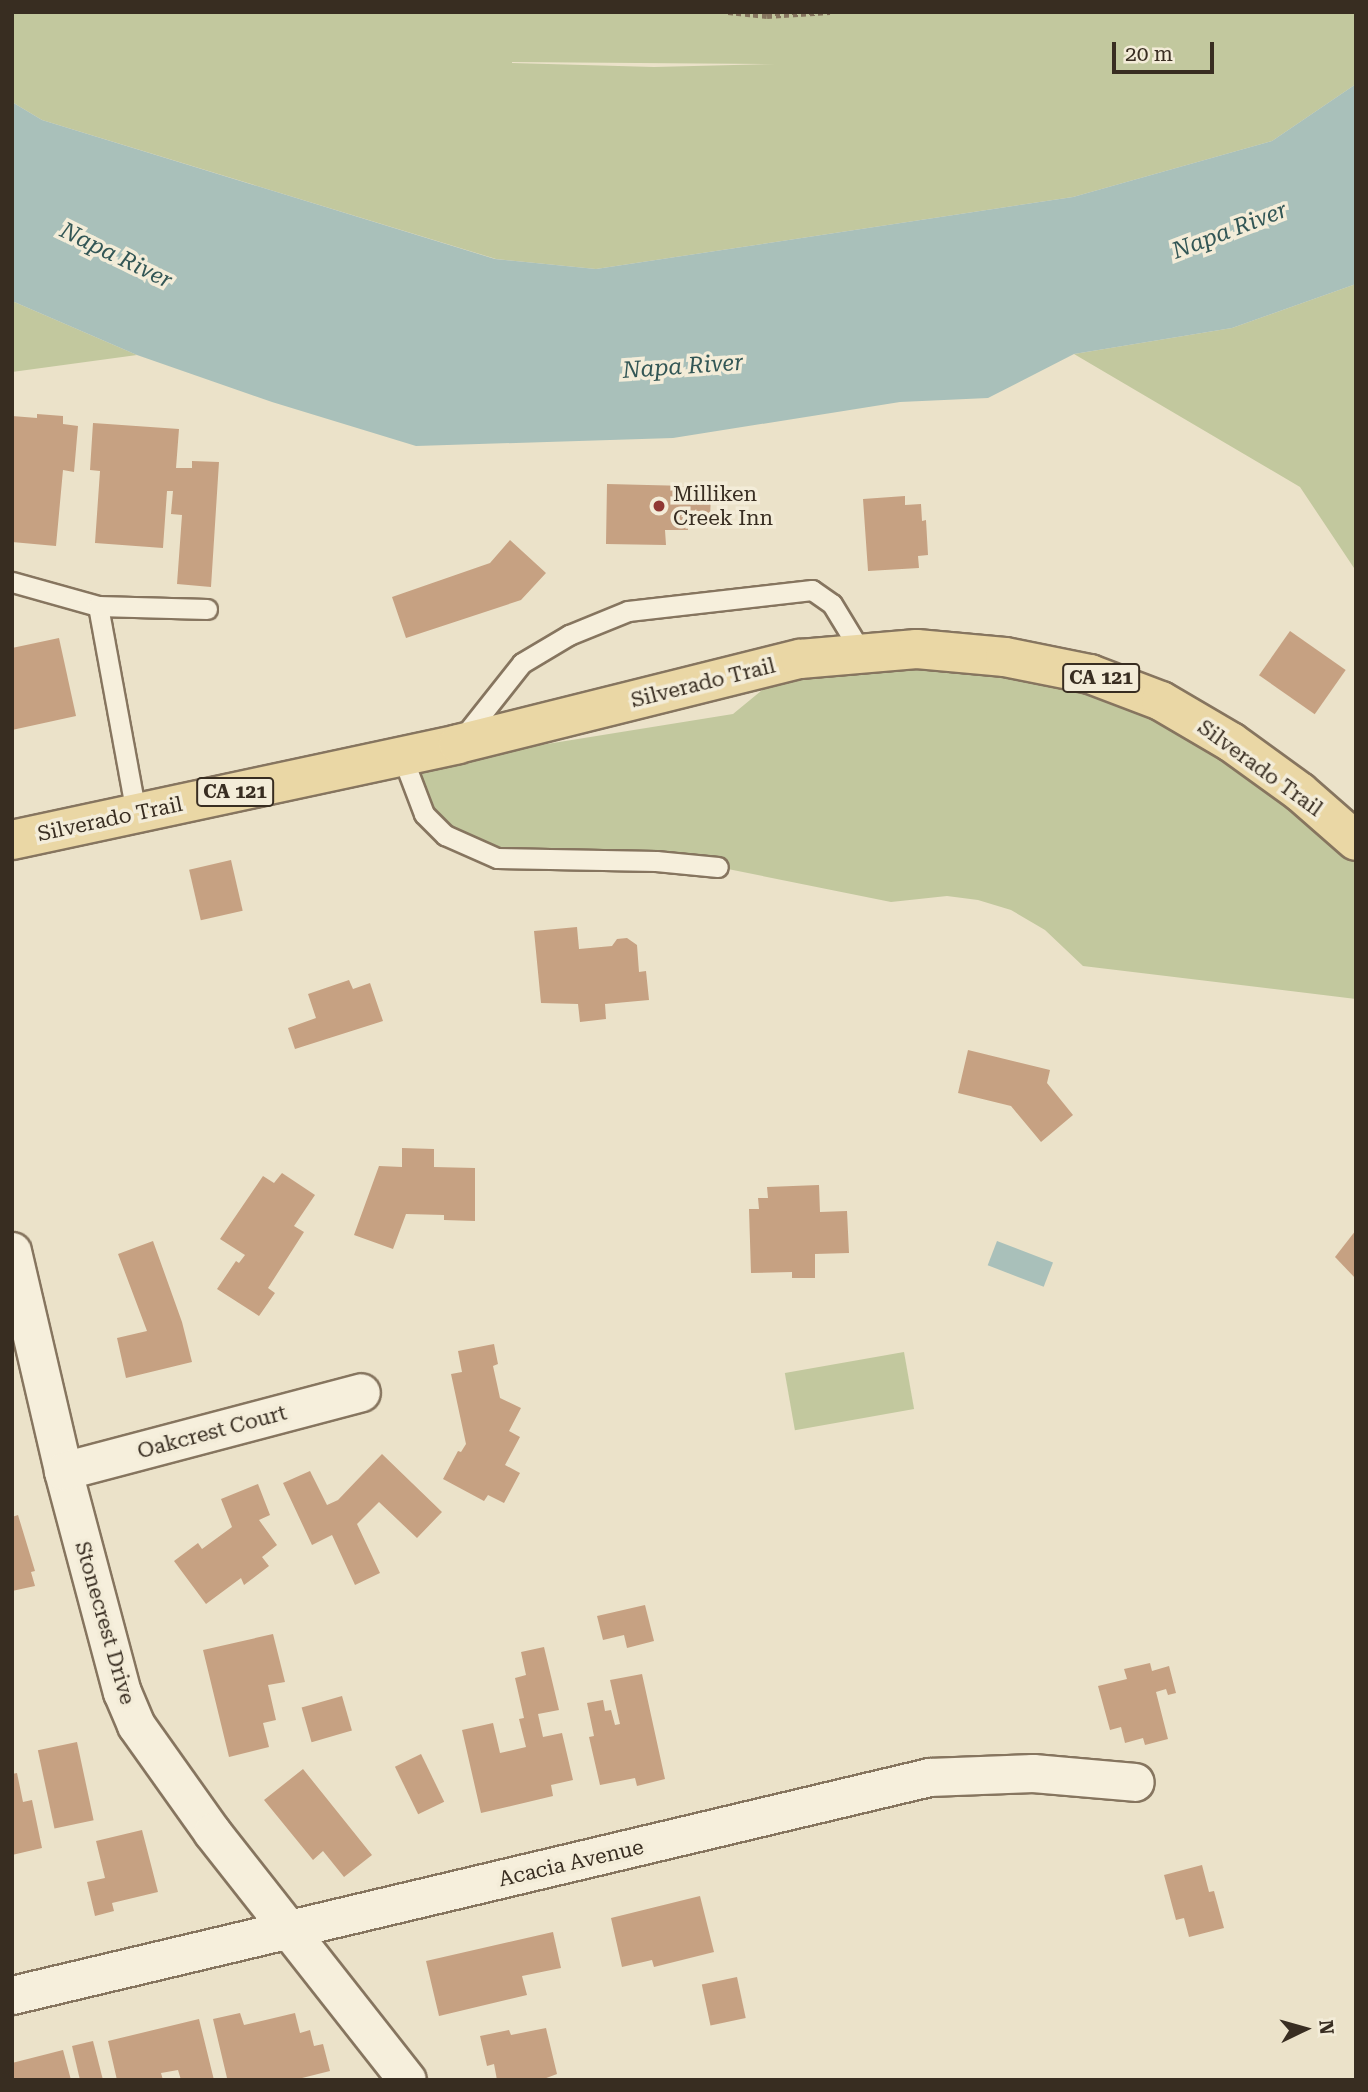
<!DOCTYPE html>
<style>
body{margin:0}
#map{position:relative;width:1368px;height:2092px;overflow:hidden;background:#ebe2c9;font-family:"Roboto Serif",serif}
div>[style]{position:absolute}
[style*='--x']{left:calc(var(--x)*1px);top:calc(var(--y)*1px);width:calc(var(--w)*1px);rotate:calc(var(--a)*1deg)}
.green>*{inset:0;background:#c2c89e;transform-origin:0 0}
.water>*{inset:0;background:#a9c0ba;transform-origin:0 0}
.building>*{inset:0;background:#c6a182;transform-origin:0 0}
.path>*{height:4.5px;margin-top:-2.25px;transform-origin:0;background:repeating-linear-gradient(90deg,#86755f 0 5px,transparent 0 8.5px)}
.roads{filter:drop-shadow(2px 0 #86755f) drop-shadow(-2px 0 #86755f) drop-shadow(0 2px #86755f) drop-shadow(0 -2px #86755f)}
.service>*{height:19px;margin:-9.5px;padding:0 9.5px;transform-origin:9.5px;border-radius:9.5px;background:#f6efdc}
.minor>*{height:37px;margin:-18.5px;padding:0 18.5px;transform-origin:18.5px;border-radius:18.5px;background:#f6efdc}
.primary>*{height:38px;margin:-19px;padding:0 19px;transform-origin:19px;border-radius:19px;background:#ead7a5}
.dots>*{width:19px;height:19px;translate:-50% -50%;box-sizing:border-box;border:4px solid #f3ecd8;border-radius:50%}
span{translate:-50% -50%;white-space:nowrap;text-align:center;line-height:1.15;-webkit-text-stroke:7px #f3ecd8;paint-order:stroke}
.shield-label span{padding:2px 5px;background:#f3ecd8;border:2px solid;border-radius:5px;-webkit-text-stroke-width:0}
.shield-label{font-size:19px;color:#382d21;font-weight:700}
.poi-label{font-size:21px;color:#382d21}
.left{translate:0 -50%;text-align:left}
.street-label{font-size:21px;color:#382d21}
.water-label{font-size:23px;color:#325655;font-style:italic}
.frame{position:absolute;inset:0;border:14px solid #382d21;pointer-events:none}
.north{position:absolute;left:1270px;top:1994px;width:70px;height:70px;-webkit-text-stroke:5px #f3ecd8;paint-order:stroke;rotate:85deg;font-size:19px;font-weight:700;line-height:28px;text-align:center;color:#382d21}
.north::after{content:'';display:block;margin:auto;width:24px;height:32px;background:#382d21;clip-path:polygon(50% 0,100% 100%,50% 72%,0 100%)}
.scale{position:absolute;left:1112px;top:42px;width:102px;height:32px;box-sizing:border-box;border:4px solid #382d21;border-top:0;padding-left:9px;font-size:21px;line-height:24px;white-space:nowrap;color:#382d21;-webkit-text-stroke:5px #f3ecd8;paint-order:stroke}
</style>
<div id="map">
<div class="green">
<i style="clip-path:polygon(evenodd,12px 12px,1356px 12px,1356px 84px,1272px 141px,1073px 197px,596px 269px,496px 259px,42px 120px,12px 102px,12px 12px,512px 63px,512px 62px,776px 64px,654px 67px,512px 63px)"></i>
<i style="clip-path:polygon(1356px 284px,1356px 571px,1300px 487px,1074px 354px,1232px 328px)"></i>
<i style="clip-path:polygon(12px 301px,137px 355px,12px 372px)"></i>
<i style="clip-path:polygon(800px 659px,1090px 674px,1356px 841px,1356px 999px,1083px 966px,1045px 930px,1011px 910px,978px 900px,947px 896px,891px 902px,718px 867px,546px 861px,445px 835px,398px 768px,733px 714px)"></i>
<i style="left:904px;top:1352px;width:58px;height:121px;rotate:80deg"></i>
</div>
<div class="water">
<i style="clip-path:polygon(1356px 84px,1356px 284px,1232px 328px,1074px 354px,988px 398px,900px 402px,673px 438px,416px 446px,272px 402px,137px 355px,12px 301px,12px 102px,42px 120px,495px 259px,596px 269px,1073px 197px,1272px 141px)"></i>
<i style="left:997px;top:1241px;width:60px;height:26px;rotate:21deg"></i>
</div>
<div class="building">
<i style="clip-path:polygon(37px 414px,63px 416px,63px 424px,78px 426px,74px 472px,63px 470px,56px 546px,12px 542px,12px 416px,37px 418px)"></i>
<i style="clip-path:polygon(93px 423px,179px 429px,176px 468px,192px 468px,192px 461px,219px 462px,211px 587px,177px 584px,182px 515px,171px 514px,173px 491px,167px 491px,163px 548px,95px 543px,100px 471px,90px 470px)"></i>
<i style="clip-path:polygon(607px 484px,688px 486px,687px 493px,711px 493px,710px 518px,688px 518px,688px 530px,665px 530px,666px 545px,606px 544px)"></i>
<i style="clip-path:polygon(905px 496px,905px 505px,921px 504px,922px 521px,926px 520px,928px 555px,918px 556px,919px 568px,868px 571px,863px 499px)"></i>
<i style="clip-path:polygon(510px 540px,546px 573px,521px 600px,406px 638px,392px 597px,490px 563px)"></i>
<i style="left:1290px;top:631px;width:68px;height:54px;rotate:35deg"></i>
<i style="clip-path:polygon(59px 638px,76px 716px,12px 730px,12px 648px)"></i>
<i style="left:231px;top:860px;width:52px;height:43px;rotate:77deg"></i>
<i style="clip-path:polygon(577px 927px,579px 949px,612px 946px,617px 939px,627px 938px,637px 945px,639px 972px,646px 971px,649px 1000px,605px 1004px,606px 1019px,580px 1022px,578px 1004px,541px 1003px,534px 931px)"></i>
<i style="clip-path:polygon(349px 980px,353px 989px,370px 983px,383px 1021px,295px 1049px,288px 1028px,316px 1018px,308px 994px)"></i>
<i style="clip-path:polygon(968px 1050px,1050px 1070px,1047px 1083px,1073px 1115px,1041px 1142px,1011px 1106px,958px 1093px)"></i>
<i style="clip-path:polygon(402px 1148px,434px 1149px,434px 1167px,475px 1168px,475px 1221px,444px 1220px,444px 1215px,406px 1214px,393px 1249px,354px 1235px,379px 1166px,402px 1167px)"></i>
<i style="clip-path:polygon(282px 1173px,315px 1195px,294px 1226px,304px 1232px,268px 1288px,275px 1293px,259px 1316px,217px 1289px,236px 1261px,239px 1263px,245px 1255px,220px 1239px,263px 1176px,274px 1183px)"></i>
<i style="clip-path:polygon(819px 1185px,820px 1212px,847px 1211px,849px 1253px,815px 1254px,815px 1278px,792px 1278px,792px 1272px,751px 1273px,749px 1209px,759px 1209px,758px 1198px,768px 1198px,767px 1187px)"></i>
<i style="clip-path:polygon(1356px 1230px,1356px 1279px,1335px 1257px)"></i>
<i style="clip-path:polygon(153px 1241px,182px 1322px,192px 1362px,126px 1378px,117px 1338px,147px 1331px,118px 1254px)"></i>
<i style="clip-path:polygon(494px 1344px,498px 1364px,493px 1366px,500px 1398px,521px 1408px,509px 1431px,520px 1437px,505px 1465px,520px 1473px,504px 1503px,488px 1495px,484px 1501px,443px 1479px,458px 1451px,461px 1452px,466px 1444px,451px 1374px,462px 1372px,458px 1351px)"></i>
<i style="clip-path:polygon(382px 1454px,442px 1512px,417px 1538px,379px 1502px,357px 1524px,380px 1573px,355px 1585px,332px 1535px,312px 1545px,283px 1483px,310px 1471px,327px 1505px,338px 1500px)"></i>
<i style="clip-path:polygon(258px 1484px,270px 1515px,259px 1520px,277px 1545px,262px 1557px,269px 1566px,244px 1585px,241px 1578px,206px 1604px,174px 1561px,198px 1543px,202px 1549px,232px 1527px,221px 1499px)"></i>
<i style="clip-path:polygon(18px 1515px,35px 1571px,31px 1572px,35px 1586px,12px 1591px,12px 1517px)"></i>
<i style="clip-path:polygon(645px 1605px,654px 1641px,627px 1648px,624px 1635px,603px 1640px,597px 1616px)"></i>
<i style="clip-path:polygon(273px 1634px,285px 1682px,268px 1685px,276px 1720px,263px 1723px,269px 1747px,229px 1757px,203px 1650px)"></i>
<i style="clip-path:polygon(544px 1647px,559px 1710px,538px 1714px,543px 1737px,562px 1733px,573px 1780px,551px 1785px,553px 1796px,481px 1813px,462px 1730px,493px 1723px,500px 1753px,526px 1747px,519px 1719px,524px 1718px,515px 1678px,526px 1675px,521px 1652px)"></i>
<i style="clip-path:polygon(1150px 1663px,1152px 1671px,1169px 1666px,1176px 1693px,1168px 1695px,1166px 1689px,1156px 1692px,1168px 1739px,1145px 1745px,1143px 1738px,1125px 1743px,1121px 1727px,1110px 1730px,1098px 1686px,1127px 1679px,1124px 1669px)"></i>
<i style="clip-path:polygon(642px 1674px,665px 1779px,637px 1786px,635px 1778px,600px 1785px,589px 1737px,594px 1736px,587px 1703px,603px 1700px,605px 1711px,611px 1710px,615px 1725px,620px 1724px,610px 1680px)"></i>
<i style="left:342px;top:1696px;width:36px;height:42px;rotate:74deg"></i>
<i style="left:77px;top:1742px;width:80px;height:40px;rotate:78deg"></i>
<i style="left:421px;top:1754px;width:53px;height:29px;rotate:64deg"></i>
<i style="clip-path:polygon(303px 1769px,372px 1855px,344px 1877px,323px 1851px,313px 1860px,264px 1800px)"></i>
<i style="clip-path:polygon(17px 1773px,23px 1802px,32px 1800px,42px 1848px,12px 1855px,12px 1774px)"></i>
<i style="clip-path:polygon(142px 1830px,158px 1892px,112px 1903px,114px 1911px,95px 1916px,87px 1882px,105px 1878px,96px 1841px)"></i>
<i style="clip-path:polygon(1202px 1865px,1209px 1892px,1214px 1891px,1224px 1928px,1189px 1937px,1184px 1918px,1176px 1920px,1164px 1875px)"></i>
<i style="clip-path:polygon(700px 1896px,714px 1952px,654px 1967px,652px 1960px,622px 1967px,611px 1918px)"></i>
<i style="clip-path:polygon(553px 1932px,561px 1968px,522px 1976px,527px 1995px,439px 2016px,426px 1961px)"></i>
<i style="left:737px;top:1977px;width:42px;height:36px;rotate:78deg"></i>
<i style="clip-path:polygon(240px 2013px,244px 2025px,295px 2013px,300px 2033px,310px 2030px,314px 2046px,323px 2044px,330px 2071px,294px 2080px,227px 2078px,213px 2019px)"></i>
<i style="clip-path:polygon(199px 2019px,214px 2080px,181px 2080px,178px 2070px,161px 2073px,163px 2080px,117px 2080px,108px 2041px)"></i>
<i style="clip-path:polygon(546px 2028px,557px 2074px,541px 2080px,497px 2080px,494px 2064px,487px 2066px,480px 2036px,509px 2030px,511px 2035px)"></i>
<i style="clip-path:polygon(93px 2041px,103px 2080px,80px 2080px,72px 2046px)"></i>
<i style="clip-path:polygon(63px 2050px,71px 2080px,12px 2080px,12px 2063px)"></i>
</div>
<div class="path">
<i style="--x:728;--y:12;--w:39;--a:6"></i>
<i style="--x:767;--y:16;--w:63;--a:-3.6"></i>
</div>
<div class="roads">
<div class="service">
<i style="--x:12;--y:582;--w:89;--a:15.6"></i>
<i style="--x:461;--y:740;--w:98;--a:-51.6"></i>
<i style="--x:522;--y:663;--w:55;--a:-30.8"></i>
<i style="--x:569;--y:635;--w:64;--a:-22.1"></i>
<i style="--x:628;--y:611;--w:185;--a:-6.5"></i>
<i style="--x:812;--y:590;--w:24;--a:35"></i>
<i style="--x:832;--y:604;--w:60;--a:58.7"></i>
<i style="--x:402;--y:756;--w:62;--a:69.2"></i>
<i style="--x:424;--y:814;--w:30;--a:45"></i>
<i style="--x:445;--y:835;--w:57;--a:23.9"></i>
<i style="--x:497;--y:858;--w:159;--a:1.1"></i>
<i style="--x:656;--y:861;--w:62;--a:5.5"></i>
<i style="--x:136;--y:813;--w:210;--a:-100.4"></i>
<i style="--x:98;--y:606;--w:109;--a:1.6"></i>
</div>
<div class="minor">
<i style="--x:12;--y:1251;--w:226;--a:76.9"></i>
<i style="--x:63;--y:1471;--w:229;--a:75.1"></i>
<i style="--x:122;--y:1692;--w:36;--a:67"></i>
<i style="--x:136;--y:1725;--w:131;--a:54.6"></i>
<i style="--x:212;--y:1832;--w:315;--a:51.8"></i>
<i style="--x:63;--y:1471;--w:308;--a:-14.8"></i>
<i style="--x:12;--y:1995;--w:943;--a:-13.37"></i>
<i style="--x:929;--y:1777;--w:104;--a:-2.2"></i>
<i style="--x:1033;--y:1773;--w:102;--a:5"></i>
</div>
<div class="primary">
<i style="--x:12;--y:840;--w:456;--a:-12.1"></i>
<i style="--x:458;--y:744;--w:352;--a:-14"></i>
<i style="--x:800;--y:659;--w:117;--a:-4.9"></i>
<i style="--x:917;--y:649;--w:88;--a:5.2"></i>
<i style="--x:1005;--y:657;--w:87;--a:11.3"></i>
<i style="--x:1090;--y:674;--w:76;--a:20.8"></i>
<i style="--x:1161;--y:701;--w:81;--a:30.4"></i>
<i style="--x:1231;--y:742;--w:85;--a:35.9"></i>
<i style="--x:1300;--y:792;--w:74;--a:41.2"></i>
</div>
</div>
<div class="dots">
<i style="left:659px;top:506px;background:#903834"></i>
</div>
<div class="shield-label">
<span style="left:1101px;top:678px">CA 121</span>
<span style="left:235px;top:792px">CA 121</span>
</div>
<div class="poi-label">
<span class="left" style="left:673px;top:506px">Milliken<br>Creek Inn</span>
</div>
<div class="street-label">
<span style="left:703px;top:683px;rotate:-14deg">Silverado Trail</span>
<span style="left:1260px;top:768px;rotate:36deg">Silverado Trail</span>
<span style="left:110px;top:819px;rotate:-12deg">Silverado Trail</span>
<span style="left:212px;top:1432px;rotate:-15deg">Oakcrest Court</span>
<span style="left:105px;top:1623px;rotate:74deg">Stonecrest Drive</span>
<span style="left:571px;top:1863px;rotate:-13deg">Acacia Avenue</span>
</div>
<div class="water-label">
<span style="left:1230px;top:231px;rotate:-21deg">Napa River</span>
<span style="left:116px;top:256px;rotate:26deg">Napa River</span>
<span style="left:683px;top:367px;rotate:-4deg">Napa River</span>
</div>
<div class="frame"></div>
<div class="north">N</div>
<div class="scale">20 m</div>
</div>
